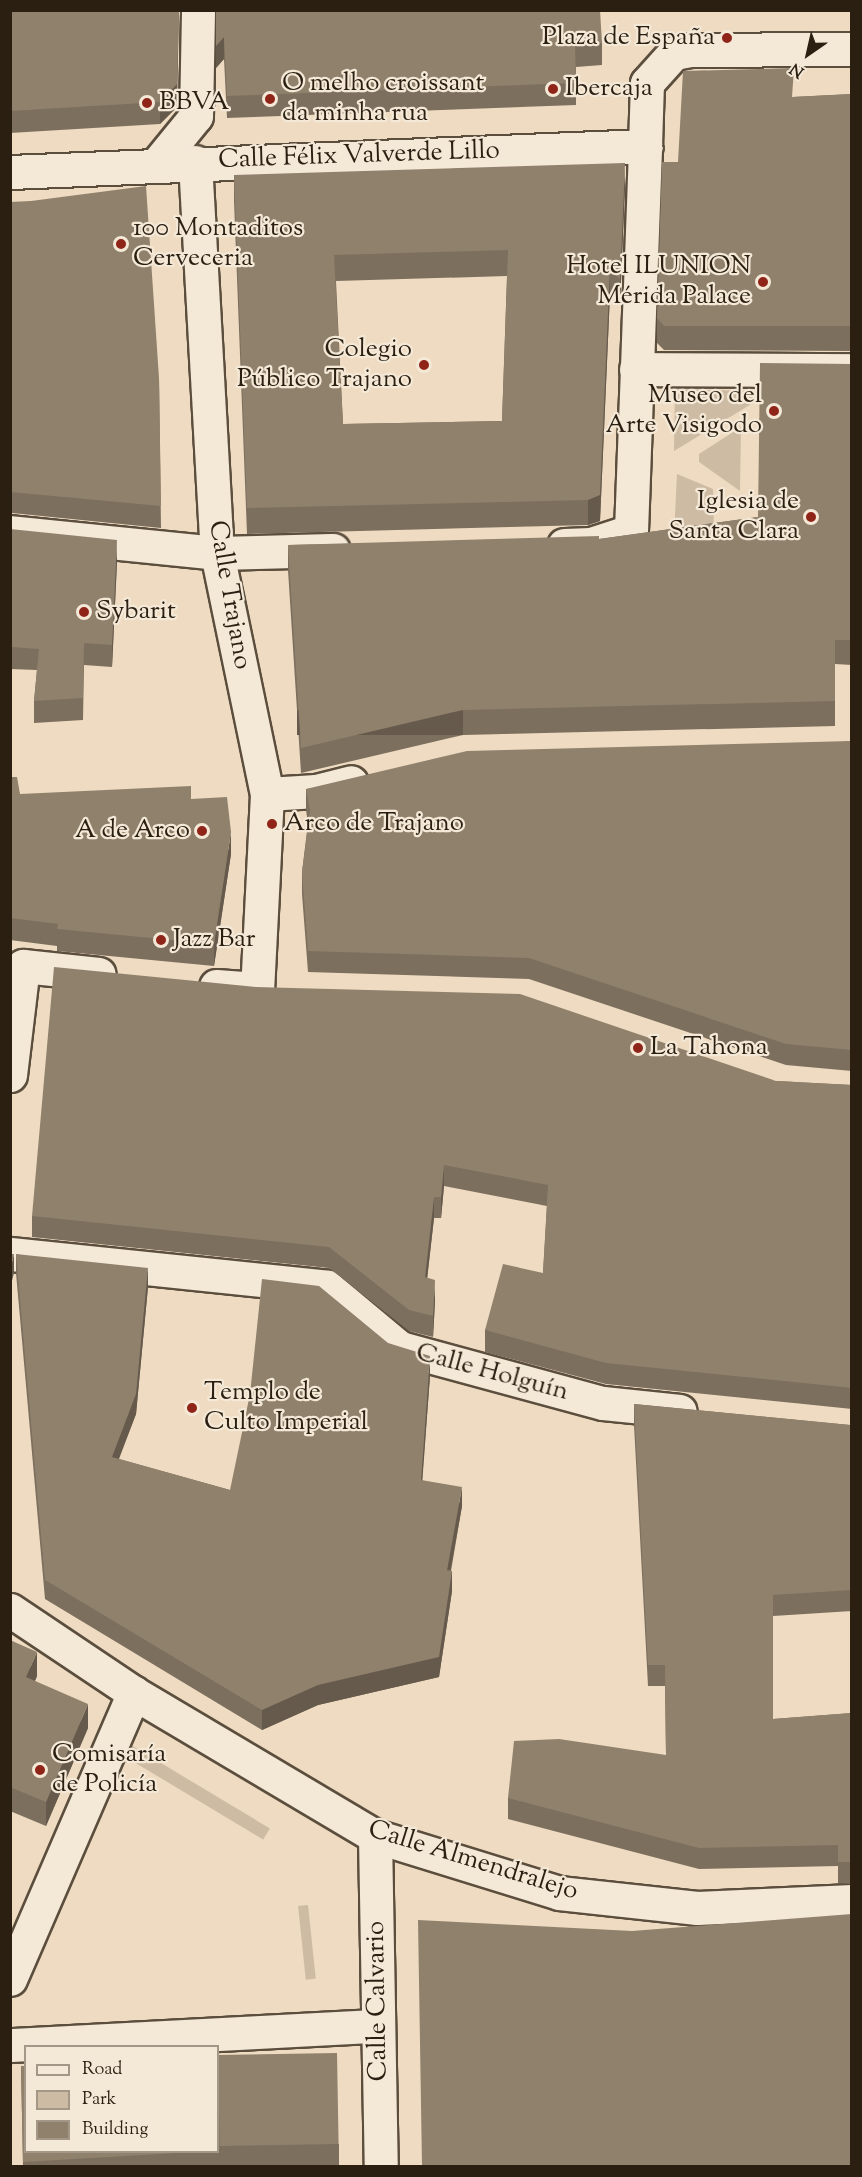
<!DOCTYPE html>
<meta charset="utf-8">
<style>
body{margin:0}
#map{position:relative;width:862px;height:2177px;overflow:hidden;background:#eedbc1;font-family:"Sorts Mill Goudy",serif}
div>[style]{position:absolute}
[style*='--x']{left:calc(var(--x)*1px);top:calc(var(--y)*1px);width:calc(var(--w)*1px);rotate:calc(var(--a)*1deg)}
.green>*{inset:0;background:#cdbba3;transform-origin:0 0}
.roads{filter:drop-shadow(2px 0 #5b4e3d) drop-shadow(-2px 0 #5b4e3d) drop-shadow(0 2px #5b4e3d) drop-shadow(0 -2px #5b4e3d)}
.pedestrian>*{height:33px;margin:-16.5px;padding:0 16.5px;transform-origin:16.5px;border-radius:16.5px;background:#f4e8d7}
.minor>*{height:33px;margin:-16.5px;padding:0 16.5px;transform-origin:16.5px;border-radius:16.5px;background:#f4e8d7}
.secondary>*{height:33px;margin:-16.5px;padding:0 16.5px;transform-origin:16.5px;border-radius:16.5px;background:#f4e8d7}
.wall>*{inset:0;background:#7c6f5e}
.shaded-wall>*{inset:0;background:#655a4c;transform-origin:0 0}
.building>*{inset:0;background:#90816d;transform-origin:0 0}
.dots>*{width:16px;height:16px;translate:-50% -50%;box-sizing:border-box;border:3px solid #f4e8d7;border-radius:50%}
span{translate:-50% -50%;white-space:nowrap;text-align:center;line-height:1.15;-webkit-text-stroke:4.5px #f4e8d7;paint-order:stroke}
.poi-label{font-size:26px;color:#2a1f11}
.right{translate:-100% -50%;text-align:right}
.left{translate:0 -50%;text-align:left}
.street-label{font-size:26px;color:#2a1f11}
.frame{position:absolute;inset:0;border:12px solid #2a1f11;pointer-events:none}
.legend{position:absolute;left:24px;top:2045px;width:195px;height:108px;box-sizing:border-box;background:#f4e8d7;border:2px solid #a39888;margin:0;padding:8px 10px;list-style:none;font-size:18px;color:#2a1f11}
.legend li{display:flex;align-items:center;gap:12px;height:30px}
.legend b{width:30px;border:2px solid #a39888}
.north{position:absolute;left:778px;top:24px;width:60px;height:60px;-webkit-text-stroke:4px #f4e8d7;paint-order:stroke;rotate:214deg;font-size:16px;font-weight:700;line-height:24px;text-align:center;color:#2a1f11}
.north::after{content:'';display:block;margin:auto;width:21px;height:27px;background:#2a1f11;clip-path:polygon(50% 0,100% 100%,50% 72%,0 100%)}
</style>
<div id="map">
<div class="green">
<i style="clip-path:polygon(675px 389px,756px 391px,753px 403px,674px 451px)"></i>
<i style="clip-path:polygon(741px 427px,740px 491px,699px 462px,699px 454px)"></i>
<i style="clip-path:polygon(677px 474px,713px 489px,714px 530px,674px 536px)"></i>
<i style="left:131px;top:1745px;width:162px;height:13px;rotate:31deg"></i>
<i style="left:308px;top:1905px;width:74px;height:10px;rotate:84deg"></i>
</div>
<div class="roads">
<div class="pedestrian">
<i style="--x:156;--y:165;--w:63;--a:-50.8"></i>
<i style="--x:196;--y:116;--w:106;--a:-88.9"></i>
<i style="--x:636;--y:369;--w:216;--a:0.3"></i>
<i style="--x:10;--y:532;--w:208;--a:5.8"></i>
<i style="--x:267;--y:794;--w:49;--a:-3.5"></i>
<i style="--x:316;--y:791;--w:36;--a:-14"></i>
</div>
<div class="minor">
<i style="--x:195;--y:162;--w:392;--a:86.8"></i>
<i style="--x:217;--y:553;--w:246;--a:78.3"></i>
<i style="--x:267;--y:794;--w:195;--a:92.9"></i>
<i style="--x:257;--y:989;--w:41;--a:-175.8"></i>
<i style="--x:10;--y:172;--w:636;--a:-2.34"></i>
<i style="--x:645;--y:146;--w:63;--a:-88.2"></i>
<i style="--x:647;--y:83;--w:40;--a:-48"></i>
<i style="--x:674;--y:53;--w:17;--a:-10"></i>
<i style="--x:691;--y:50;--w:161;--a:-0.4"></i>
<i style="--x:564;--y:545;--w:27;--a:-2"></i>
<i style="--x:591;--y:544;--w:42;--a:-18"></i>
<i style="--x:631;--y:531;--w:385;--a:-87.9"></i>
<i style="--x:217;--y:553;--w:116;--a:-1.5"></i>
<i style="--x:10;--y:1075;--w:110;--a:-83.2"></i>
<i style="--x:23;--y:966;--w:76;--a:6"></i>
<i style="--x:10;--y:1254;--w:319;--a:5.9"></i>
<i style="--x:327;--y:1287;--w:95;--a:39.9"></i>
<i style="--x:400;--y:1348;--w:210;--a:15.2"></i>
<i style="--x:603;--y:1403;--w:77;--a:5.9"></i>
<i style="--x:375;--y:1836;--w:330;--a:89"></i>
<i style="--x:10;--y:1979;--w:312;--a:-66.6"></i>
<i style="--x:10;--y:2045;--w:368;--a:-3"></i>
</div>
<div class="secondary">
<i style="--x:10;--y:1610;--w:149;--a:33.8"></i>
<i style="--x:134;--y:1693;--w:280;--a:30.7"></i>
<i style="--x:375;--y:1836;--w:193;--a:17.2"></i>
<i style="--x:559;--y:1893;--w:139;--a:6.2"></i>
<i style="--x:697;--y:1908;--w:155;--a:-2.6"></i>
</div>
</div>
<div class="wall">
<i style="clip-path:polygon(10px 10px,177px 107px,160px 124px,10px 133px)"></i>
<i style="clip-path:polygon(216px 10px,602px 43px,602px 65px,576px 67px,576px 105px,227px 118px,224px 59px,216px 68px)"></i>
<i style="clip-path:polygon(852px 94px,852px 351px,664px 350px,657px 343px,657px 318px,678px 162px,793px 97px)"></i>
<i style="clip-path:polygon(evenodd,234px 175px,625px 188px,620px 305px,610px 294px,600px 521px,588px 525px,247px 534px,234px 201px,234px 175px,507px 276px,502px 421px,343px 424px,336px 281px,507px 276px)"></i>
<i style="clip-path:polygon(10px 202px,159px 378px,161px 528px,12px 513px)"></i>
<i style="clip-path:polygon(852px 364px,852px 665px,835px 664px,835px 726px,463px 735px,301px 773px,288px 570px,288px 545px,599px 539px,758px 517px)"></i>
<i style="clip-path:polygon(10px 529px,117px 562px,112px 667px,84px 665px,83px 720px,34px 723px,34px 701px,37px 670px,10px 669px)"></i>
<i style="clip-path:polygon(852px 741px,852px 1071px,786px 1065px,529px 979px,308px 972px,302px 894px,302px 872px,308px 823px,306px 810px,306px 789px)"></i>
<i style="clip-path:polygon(10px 777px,20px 794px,191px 799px,231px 854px,214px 966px,57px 951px,57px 946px,10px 940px)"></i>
<i style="clip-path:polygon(776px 1081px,852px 1085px,852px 1409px,606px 1384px,485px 1352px,485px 1330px,543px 1273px,547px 1206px,444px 1186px,441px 1218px,434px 1218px,427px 1278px,435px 1301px,433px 1337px,409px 1331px,329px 1268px,32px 1237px,32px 1216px)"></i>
<i style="clip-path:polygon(16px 1254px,148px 1287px,136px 1414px,119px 1459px,230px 1490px,388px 1343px,430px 1376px,422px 1480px,462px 1506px,451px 1571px,452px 1591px,439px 1677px,318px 1705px,262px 1730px,45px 1599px,16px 1273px)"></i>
<i style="clip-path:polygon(634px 1404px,850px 1425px,852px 1425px,852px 1611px,773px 1616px,773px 1719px,852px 1713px,852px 1884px,838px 1883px,838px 1866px,699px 1869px,508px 1819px,508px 1798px,666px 1755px,665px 1686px,648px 1686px,634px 1425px)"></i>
<i style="clip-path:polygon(10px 1640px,37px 1676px,35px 1681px,88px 1728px,46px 1826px,10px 1811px)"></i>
<i style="clip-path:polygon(21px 2066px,339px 2144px,339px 2166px,23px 2166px)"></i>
</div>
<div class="shaded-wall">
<i style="clip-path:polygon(179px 10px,177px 107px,160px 124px,160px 102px)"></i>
<i style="clip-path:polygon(224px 37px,224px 59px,216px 68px,216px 46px)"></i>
<i style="clip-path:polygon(625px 163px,625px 188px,620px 305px,620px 279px)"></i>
<i style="clip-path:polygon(610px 268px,610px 294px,600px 521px,588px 525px,588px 500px)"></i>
<i style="left:12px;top:491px;width:22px;height:2px;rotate:90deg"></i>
<i style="clip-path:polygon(117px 540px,117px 562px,112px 667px,112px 645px)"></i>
<i style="left:463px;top:710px;width:25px;height:166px;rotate:90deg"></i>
<i style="clip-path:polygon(231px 832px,231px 854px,214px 966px,214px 944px)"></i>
<i style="clip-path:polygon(444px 1165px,444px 1186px,441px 1218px,441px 1197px)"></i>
<i style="clip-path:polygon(434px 1197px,434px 1218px,425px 1298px,425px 1277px)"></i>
<i style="clip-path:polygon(14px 1254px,14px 1273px,10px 1288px,10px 1270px)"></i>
<i style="clip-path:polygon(148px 1268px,148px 1287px,136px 1414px,112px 1476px,112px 1457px)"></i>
<i style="clip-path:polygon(435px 1280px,435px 1301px,433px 1337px,433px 1316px)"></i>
<i style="clip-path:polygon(430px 1356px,430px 1376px,421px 1499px,421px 1480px)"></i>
<i style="clip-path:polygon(462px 1487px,462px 1506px,447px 1589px,447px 1570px)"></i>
<i style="clip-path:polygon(452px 1571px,452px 1591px,439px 1677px,318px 1705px,262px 1730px,262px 1710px)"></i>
<i style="clip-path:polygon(37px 1652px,37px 1676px,26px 1701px,26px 1677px)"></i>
<i style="clip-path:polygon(88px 1704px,88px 1728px,46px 1826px,46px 1802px)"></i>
</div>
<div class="building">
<i style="clip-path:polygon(10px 10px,179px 10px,177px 84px,160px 102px,10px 111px)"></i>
<i style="clip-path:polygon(216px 10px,600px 10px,602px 43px,575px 44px,576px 83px,227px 96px,224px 37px,216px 46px)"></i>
<i style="clip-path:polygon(794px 68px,792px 97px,852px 94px,852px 326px,664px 326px,657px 318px,662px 162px,678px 162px,683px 71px)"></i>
<i style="clip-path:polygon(evenodd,625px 163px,620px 279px,610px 268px,600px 495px,588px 500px,247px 508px,234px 175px,625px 163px,508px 250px,502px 421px,343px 424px,334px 255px,508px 250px)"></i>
<i style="clip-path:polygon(146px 186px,159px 378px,161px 506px,10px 492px,10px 202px,31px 201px)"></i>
<i style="clip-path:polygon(760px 363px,852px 364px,852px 640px,835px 640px,835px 701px,463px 710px,301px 748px,288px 545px,599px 536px,599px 539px,758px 517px)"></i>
<i style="clip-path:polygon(10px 529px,117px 540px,112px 645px,84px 643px,83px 698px,34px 701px,39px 649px,10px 647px)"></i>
<i style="clip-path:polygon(852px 741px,852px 1050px,786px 1044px,529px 958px,308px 951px,302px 872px,310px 811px,306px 789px,467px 751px)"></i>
<i style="clip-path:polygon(10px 777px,17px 777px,20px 794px,191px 786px,191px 799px,227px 797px,231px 832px,214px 944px,57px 929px,58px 924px,10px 918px)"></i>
<i style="clip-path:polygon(54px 967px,256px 987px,520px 994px,776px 1081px,852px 1085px,852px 1388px,606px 1363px,485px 1330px,503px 1264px,543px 1273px,548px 1185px,444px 1165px,441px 1197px,434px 1197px,425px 1277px,435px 1280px,433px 1316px,409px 1310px,329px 1247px,32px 1216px)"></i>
<i style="clip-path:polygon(10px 1254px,14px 1254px,10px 1270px)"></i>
<i style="clip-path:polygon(16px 1254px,148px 1268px,136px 1394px,112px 1457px,230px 1490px,250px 1394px,262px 1279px,319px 1286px,388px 1343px,430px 1356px,421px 1480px,462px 1487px,447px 1570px,452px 1571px,439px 1657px,318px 1685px,262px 1710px,45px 1580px)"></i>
<i style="clip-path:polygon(634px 1404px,850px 1425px,852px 1425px,852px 1590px,773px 1595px,773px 1719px,852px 1713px,852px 1862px,838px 1862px,838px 1845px,699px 1848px,508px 1798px,514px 1741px,559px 1739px,666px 1755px,665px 1665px,648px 1665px)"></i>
<i style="clip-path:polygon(10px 1640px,37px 1652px,26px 1677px,88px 1704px,46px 1802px,10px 1787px)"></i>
<i style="clip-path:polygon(852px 1914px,852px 2166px,422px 2166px,418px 1920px,632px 1931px)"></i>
<i style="left:337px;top:2053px;width:91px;height:119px;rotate:89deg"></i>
<i style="clip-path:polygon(21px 2066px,26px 2066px,26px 2151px,211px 2151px,23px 2162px)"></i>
</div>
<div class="dots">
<i style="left:727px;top:38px;background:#8f2418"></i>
<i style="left:553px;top:89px;background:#8f2418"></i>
<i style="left:270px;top:99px;background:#8f2418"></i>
<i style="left:147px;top:103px;background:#8f2418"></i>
<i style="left:121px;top:244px;background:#8f2418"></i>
<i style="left:763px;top:282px;background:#8f2418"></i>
<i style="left:424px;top:365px;background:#8f2418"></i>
<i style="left:774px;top:411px;background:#8f2418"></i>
<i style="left:811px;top:517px;background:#8f2418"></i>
<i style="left:84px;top:612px;background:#8f2418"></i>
<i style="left:272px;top:824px;background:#8f2418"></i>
<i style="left:202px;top:831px;background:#8f2418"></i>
<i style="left:161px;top:940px;background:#8f2418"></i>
<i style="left:638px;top:1048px;background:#8f2418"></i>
<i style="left:192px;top:1408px;background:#8f2418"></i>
<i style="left:40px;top:1770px;background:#8f2418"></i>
</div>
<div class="poi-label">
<span class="right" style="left:715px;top:38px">Plaza de España</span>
<span class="left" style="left:282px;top:99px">O melho croissant<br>da minha rua</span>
<span class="left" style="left:565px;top:89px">Ibercaja</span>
<span class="left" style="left:159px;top:103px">BBVA</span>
<span class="left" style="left:133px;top:244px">100 Montaditos<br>Cerveceria</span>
<span class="right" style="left:751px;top:282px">Hotel ILUNION<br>Mérida Palace</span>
<span class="right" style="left:412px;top:365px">Colegio<br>Público Trajano</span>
<span class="right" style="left:762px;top:411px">Museo del<br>Arte Visigodo</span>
<span class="right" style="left:799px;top:517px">Iglesia de<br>Santa Clara</span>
<span class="left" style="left:96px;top:612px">Sybarit</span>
<span class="left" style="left:284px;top:824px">Arco de Trajano</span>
<span class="right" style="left:190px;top:831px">A de Arco</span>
<span class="left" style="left:173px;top:940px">Jazz Bar</span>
<span class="left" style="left:650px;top:1048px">La Tahona</span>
<span class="left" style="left:204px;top:1408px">Templo de<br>Culto Imperial</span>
<span class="left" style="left:52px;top:1770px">Comisaría<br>de Policía</span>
</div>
<div class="street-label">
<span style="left:359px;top:156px;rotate:-2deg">Calle Félix Valverde Lillo</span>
<span style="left:229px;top:595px;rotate:80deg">Calle Trajano</span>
<span style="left:492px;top:1373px;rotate:15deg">Calle Holguín</span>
<span style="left:473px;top:1861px;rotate:17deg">Calle Almendralejo</span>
<span style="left:378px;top:2001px;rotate:-91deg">Calle Calvario</span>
</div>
<div class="frame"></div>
<ul class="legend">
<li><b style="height:8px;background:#f4e8d7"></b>Road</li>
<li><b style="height:16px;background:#cdbba3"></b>Park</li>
<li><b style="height:16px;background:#90816d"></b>Building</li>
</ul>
<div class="north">N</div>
</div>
